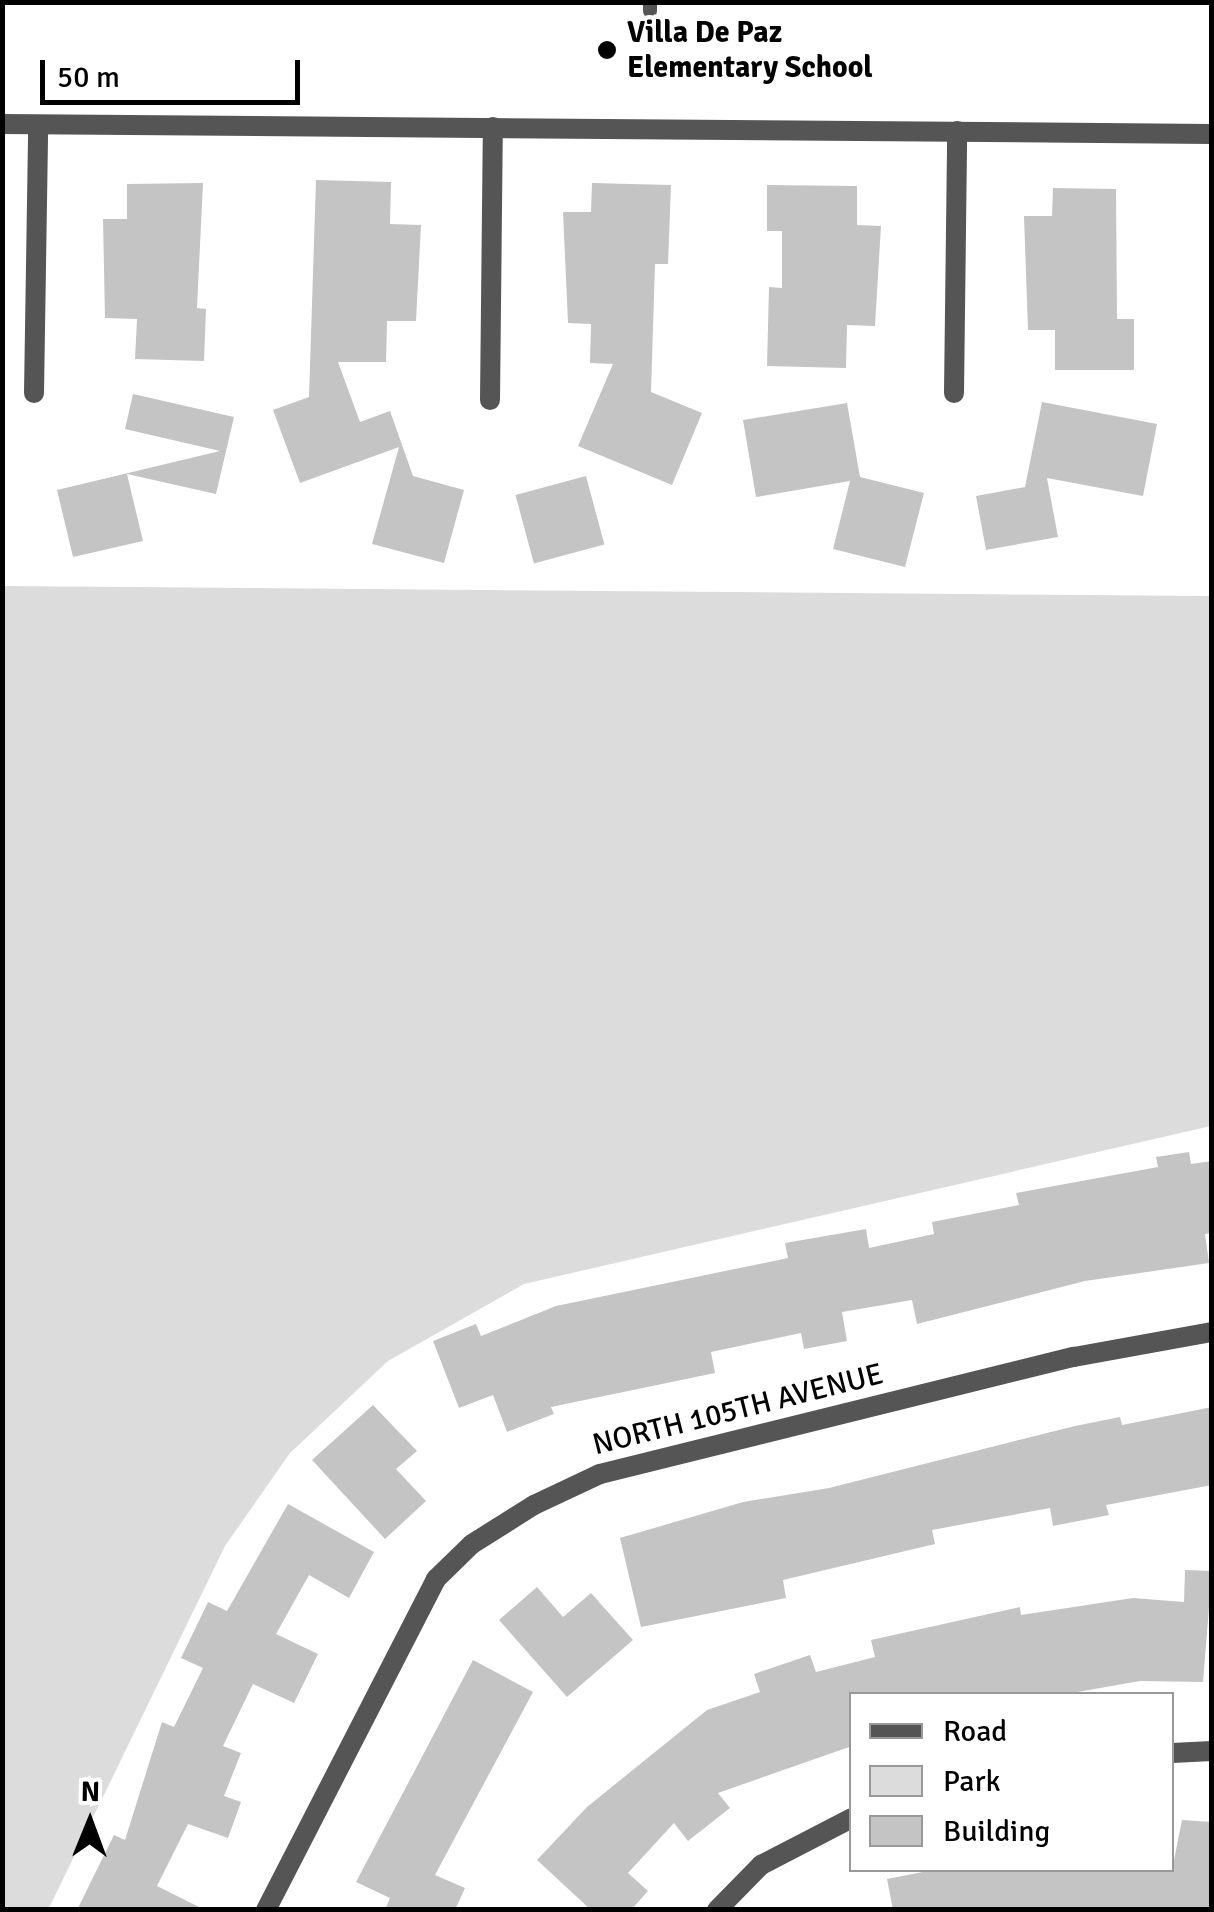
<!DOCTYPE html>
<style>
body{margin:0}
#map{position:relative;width:1214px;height:1912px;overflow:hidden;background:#fff;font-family:Signika,sans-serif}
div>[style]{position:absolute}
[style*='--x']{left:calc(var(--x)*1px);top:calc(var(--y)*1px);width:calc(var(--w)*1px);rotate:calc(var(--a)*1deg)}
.green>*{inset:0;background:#dcdcdc}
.building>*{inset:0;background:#c4c4c4;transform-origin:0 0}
.service>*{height:14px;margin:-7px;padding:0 7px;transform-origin:7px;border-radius:7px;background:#555}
.minor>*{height:20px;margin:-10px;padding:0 10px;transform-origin:10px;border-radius:10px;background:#555}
.dots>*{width:28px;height:28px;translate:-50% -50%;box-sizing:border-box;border:5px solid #fff;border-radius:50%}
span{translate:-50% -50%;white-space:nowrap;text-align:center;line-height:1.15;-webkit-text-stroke:9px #fff;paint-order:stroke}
.poi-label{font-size:30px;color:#000;font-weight:700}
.left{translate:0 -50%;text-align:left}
.street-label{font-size:30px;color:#000}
.frame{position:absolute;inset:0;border:5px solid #000;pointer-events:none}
.legend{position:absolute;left:849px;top:1692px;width:325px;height:180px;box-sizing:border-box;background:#fff;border:2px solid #999;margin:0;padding:12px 18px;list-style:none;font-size:30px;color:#000}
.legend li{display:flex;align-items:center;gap:20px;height:50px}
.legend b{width:50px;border:2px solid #999}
.north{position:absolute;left:40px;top:1772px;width:100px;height:100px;-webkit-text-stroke:8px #fff;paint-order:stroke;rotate:1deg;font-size:28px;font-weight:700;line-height:40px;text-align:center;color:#000}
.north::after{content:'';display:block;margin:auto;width:35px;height:45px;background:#000;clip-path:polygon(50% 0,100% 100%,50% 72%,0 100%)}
.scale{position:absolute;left:40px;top:60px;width:260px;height:45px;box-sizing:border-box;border:5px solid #000;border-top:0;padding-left:12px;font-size:30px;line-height:35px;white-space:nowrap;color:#000;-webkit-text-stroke:8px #fff;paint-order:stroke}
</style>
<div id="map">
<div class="green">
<i style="clip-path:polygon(3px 586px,1212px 596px,1211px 1126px,524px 1284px,388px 1361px,290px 1453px,225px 1546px,48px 1910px,2px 1909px)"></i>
</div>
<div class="building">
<i style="clip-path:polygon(316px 180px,391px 182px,390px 224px,421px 225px,416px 321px,387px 321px,386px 362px,338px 362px,360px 422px,390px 411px,413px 476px,464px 490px,444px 563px,372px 544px,399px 447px,300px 483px,273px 410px,309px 397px)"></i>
<i style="clip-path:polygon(203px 183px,197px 308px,206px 309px,204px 361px,135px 359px,137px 319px,105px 318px,103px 219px,127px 219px,127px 184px)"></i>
<i style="clip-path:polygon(592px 183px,671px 185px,668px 264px,655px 264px,651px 392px,702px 413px,672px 485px,578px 446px,613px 364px,590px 363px,591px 324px,568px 323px,563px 212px,591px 212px)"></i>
<i style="clip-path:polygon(767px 185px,857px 186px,857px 225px,881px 226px,875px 326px,847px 325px,846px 368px,767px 366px,769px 287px,782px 288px,782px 231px,767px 231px)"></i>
<i style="clip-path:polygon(1053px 188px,1116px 189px,1117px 319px,1134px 319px,1134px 370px,1055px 370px,1055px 330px,1028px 330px,1024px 216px,1052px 216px)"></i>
<i style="clip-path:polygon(133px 394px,234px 417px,216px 494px,127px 474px,143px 541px,73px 557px,57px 490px,220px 451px,125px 429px)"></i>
<i style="clip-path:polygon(1042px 402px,1157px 424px,1143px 496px,1047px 478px,1058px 537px,986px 550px,976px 496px,1025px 487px)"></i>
<i style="clip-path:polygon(847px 403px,860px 477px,924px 493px,905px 567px,833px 549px,850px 481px,756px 497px,743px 420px)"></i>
<i style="left:586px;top:476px;width:71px;height:73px;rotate:75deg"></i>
<i style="clip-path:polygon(1189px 1152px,1191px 1164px,1212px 1161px,1212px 1233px,1205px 1234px,1209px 1263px,1085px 1281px,917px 1324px,912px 1300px,842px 1312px,847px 1341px,804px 1349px,801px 1333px,711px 1352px,715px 1373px,551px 1407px,554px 1414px,507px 1432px,493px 1395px,459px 1408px,433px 1341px,476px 1324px,481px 1336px,556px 1306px,788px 1258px,785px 1243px,866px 1229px,869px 1248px,934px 1234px,932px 1222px,1019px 1205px,1016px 1193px,1158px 1167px,1156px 1157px)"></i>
<i style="clip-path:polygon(373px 1405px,417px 1451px,396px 1469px,426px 1501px,385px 1539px,312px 1460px)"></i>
<i style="clip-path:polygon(1212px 1407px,1212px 1485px,1106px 1505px,1109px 1515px,1053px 1526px,1050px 1508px,932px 1530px,935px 1544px,783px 1580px,786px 1598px,641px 1627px,620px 1538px,743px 1502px,829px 1488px,1075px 1426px,1120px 1417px,1122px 1425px)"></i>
<i style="clip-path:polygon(288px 1504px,374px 1552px,349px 1598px,309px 1575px,276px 1634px,318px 1654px,294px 1703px,253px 1684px,223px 1746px,241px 1753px,224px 1796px,241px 1802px,228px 1838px,188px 1824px,157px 1886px,205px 1910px,77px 1910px,114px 1835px,125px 1840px,162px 1722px,174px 1727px,203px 1668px,181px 1658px,208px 1602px,227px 1611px)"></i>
<i style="clip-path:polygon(1185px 1570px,1212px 1571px,1203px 1682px,1140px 1681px,1066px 1694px,852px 1694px,852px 1746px,718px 1793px,730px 1808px,688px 1841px,674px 1823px,628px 1873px,648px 1891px,631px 1910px,591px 1910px,537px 1860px,587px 1807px,707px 1710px,760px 1692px,754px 1674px,810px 1655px,816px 1672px,875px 1657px,871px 1640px,1020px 1607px,1021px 1615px,1133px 1598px,1184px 1602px)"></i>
<i style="clip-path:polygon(537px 1587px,563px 1617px,591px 1593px,633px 1640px,567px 1697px,499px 1620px)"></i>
<i style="clip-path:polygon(473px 1660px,533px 1692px,435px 1875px,465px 1888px,455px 1910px,385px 1910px,390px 1898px,356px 1882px)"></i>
<i style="clip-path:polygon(1182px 1820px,1212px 1822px,1212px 1910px,893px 1910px,887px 1879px,933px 1870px,1172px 1870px)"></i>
</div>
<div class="service">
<i style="--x:650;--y:11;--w:9;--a:-90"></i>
</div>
<div class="minor">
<i style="--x:2;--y:124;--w:1210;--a:0.47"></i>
<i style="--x:34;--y:393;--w:268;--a:-89.1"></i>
<i style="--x:954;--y:393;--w:262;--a:-89.3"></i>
<i style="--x:490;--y:400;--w:273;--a:-89.4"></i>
<i style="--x:1172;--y:1753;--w:40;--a:-2.9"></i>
<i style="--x:266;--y:1910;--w:372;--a:-62.8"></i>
<i style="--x:436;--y:1579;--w:50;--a:-44.2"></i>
<i style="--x:472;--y:1544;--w:73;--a:-32.2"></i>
<i style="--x:534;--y:1505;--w:73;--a:-25.2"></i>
<i style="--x:600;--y:1474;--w:488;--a:-13.9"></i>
<i style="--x:1074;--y:1357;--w:140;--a:-10.3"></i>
<i style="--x:717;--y:1910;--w:63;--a:-45.6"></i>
<i style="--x:761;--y:1865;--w:102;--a:-27.3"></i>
</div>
<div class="dots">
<i style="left:607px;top:50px;background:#000"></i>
</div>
<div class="poi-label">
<span class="left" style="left:627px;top:50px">Villa De Paz<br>Elementary School</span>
</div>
<div class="street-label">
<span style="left:738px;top:1410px;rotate:-14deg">NORTH 105TH AVENUE</span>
</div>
<div class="frame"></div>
<ul class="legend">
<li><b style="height:12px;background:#555"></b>Road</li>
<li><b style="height:28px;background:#dcdcdc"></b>Park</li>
<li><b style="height:28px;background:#c4c4c4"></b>Building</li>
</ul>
<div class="north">N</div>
<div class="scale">50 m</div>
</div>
